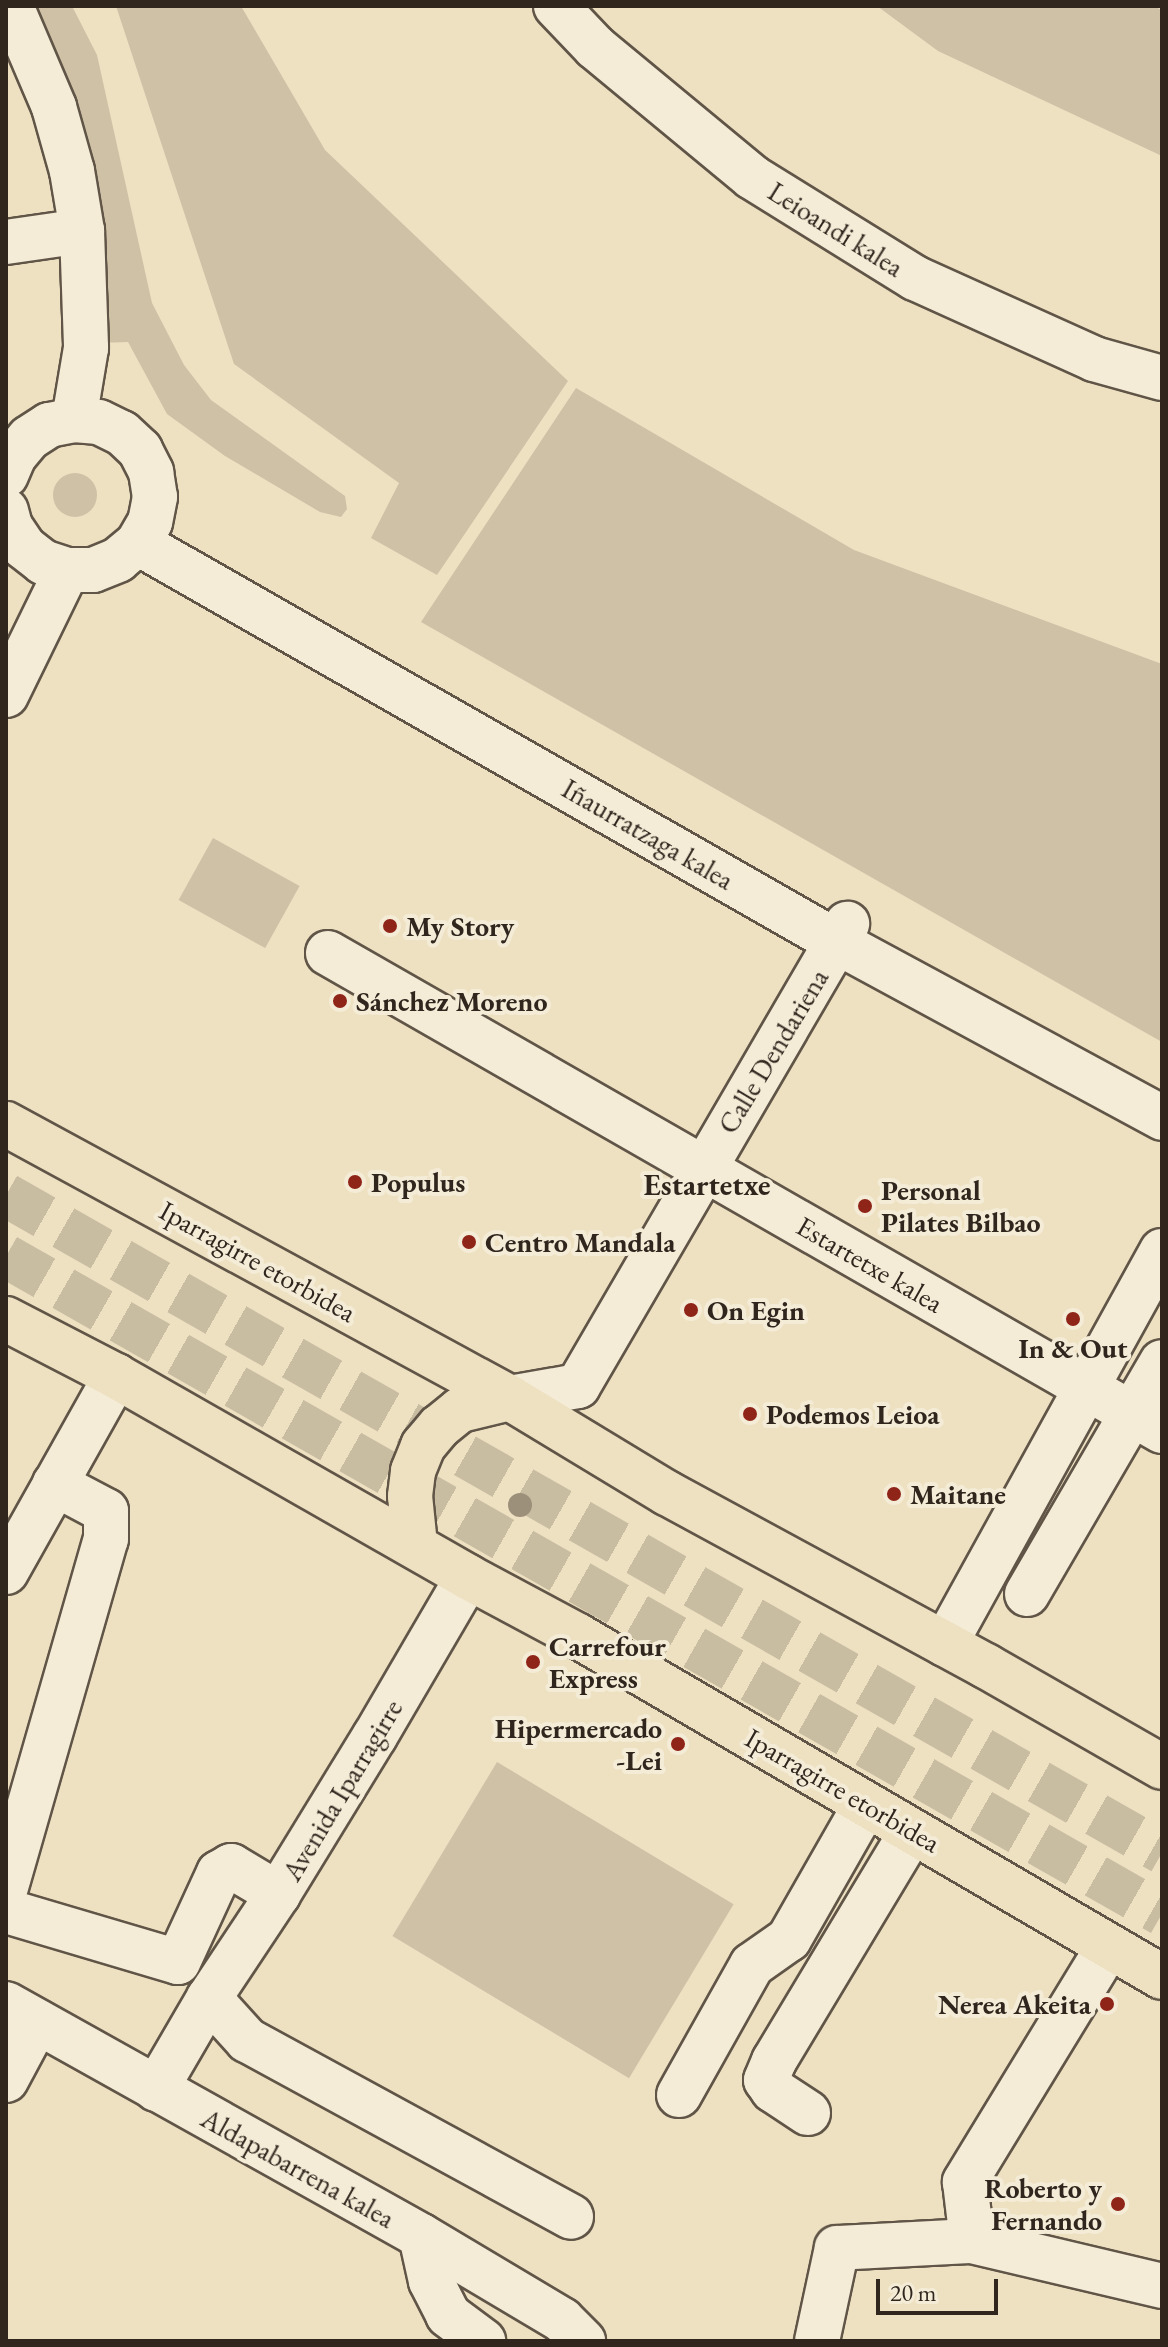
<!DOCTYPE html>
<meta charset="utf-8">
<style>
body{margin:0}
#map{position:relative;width:1168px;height:2347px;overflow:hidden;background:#eee1c2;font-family:"EB Garamond",serif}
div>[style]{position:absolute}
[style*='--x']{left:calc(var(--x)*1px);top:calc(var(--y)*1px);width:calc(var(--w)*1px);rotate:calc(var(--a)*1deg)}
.green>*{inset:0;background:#cec1a6;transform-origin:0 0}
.round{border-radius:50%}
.highway-tunnel>*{height:44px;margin-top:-22px;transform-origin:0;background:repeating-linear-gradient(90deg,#c8bca1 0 44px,transparent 0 66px)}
.roads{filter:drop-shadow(2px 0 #605547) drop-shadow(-2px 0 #605547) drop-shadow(0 2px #605547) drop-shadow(0 -2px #605547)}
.minor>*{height:44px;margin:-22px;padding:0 22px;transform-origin:22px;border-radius:22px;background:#f4ecd7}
.major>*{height:44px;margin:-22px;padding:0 22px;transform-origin:22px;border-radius:22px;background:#eee1c2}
.trees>*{width:24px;height:24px;margin:-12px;border-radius:50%;background:#9c907a}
.dots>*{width:22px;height:22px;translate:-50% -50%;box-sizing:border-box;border:4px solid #f4ecd7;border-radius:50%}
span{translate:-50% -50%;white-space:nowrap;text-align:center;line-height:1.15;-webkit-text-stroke:8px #f4ecd7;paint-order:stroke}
.street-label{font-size:28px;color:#31261e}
.poi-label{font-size:28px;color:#31261e;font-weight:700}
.left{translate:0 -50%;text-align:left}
.right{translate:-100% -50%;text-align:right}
.neighbourhood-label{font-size:30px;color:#31261e;font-weight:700}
.frame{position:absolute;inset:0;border:8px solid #31261e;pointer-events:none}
.scale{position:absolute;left:876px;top:2279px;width:122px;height:36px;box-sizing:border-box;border:4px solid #31261e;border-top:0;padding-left:10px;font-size:24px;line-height:28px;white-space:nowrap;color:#31261e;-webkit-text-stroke:6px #f4ecd7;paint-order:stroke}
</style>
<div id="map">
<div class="green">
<i style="clip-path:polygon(22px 6px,72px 6px,97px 55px,152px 303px,184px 365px,211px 400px,345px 496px,347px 509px,341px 517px,320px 512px,225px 456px,167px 414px,128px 342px,98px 343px)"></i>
<i style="clip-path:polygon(116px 6px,241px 6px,325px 150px,568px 381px,437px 575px,371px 538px,399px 483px,234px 364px)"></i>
<i style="clip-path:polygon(877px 6px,1153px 6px,1162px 10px,1162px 156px,938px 51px)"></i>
<i style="clip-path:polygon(576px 388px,854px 550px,1162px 664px,1162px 1042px,421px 622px)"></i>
<i class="round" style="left:53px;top:473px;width:44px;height:44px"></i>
<i style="left:213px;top:838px;width:99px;height:71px;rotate:29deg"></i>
<i style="left:497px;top:1762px;width:276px;height:203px;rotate:31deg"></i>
</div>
<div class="highway-tunnel">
<i style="--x:6;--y:1195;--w:1330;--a:29.61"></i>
<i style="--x:6;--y:1256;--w:1330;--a:29.65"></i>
</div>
<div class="roads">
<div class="minor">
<i style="--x:11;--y:6;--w:110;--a:66.9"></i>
<i style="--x:54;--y:107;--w:66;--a:74.3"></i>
<i style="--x:72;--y:171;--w:61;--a:80.5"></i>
<i style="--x:82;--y:231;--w:117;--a:88"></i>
<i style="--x:86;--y:348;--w:73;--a:99.5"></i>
<i style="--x:556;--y:6;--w:57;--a:46.4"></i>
<i style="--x:595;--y:47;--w:204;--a:39.6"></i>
<i style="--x:752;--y:177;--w:192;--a:31.8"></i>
<i style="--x:915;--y:278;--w:196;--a:24.3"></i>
<i style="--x:1094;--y:359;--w:71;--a:15.6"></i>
<i style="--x:6;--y:242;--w:77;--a:-8.2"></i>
<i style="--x:6;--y:475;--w:21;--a:-67"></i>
<i style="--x:14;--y:456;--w:23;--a:-50"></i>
<i style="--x:29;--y:438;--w:24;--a:-33"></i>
<i style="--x:49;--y:425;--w:25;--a:-11"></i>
<i style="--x:74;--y:420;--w:25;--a:5"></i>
<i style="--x:99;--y:422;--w:25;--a:26"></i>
<i style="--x:122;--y:433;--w:25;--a:43"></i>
<i style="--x:140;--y:450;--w:25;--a:63"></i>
<i style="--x:151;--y:472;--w:25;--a:81"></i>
<i style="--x:155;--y:497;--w:25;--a:101"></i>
<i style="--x:150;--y:522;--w:24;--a:120"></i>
<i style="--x:138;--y:543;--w:26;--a:140"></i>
<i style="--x:118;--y:560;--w:27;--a:158"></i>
<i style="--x:93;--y:570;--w:26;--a:180"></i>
<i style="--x:67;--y:570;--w:25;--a:-162"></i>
<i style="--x:43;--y:562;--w:24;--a:-142"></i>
<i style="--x:24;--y:547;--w:25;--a:-124"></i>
<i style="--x:10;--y:526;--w:16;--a:-105"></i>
<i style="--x:138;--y:543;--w:805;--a:29.72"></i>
<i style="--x:837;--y:942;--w:370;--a:28.4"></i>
<i style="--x:6;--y:695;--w:139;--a:-64"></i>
<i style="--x:328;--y:953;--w:961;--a:29.82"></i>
<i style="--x:510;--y:1398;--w:69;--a:-10"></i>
<i style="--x:578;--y:1386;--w:535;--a:-59.79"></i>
<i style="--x:6;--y:1572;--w:225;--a:-60.7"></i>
<i style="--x:1027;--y:1594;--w:268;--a:-59.8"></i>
<i style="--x:945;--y:1644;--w:449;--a:-61.1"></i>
<i style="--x:6;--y:1887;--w:362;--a:-74"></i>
<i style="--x:106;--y:1539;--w:28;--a:-90"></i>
<i style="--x:106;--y:1511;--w:58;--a:-152.1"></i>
<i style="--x:6;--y:1911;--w:179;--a:16.5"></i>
<i style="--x:178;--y:1962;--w:98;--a:-65.3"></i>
<i style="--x:219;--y:1873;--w:14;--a:-30"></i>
<i style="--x:231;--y:1866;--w:55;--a:30.8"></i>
<i style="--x:1096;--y:1967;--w:252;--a:121.4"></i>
<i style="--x:965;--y:2182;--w:59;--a:83.2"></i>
<i style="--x:972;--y:2241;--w:195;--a:13.3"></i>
<i style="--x:209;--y:1998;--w:57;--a:47.9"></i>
<i style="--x:247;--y:2040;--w:369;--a:28.6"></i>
<i style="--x:6;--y:2004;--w:475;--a:29.2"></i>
<i style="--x:421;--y:2236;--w:164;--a:30.8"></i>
<i style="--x:562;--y:2320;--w:30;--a:45"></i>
<i style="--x:6;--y:2080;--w:66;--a:-61.9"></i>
<i style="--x:156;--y:2089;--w:105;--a:-59.8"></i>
<i style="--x:209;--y:1998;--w:125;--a:-56.4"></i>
<i style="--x:278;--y:1894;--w:185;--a:-58.5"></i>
<i style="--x:375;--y:1736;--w:184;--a:-59.7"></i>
<i style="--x:679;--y:2095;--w:149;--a:-60.7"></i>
<i style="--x:752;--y:1965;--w:45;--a:-35.1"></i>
<i style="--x:789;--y:1939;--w:155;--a:-60.3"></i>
<i style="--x:808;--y:2113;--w:42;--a:-146.7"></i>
<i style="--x:773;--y:2090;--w:12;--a:-125"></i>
<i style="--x:766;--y:2080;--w:21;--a:-67"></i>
<i style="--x:774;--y:2061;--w:268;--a:-59"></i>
<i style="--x:421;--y:2236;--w:46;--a:77.5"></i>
<i style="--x:431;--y:2281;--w:38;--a:63"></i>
<i style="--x:448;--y:2315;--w:44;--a:36.6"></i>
<i style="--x:817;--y:2341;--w:95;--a:-77.9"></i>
<i style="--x:837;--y:2248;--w:135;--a:-3"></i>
</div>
<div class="major">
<i style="--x:6;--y:1124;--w:574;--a:28.53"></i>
<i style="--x:510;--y:1398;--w:184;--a:31.2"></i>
<i style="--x:667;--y:1493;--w:363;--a:28.5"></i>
<i style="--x:986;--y:1666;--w:203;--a:29.8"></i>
<i style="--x:6;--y:1319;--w:124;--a:27.4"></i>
<i style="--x:116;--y:1376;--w:405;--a:29.7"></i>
<i style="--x:468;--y:1577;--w:125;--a:28.2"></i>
<i style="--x:578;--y:1636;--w:676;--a:30.28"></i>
<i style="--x:415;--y:1545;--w:49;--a:-95.8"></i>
<i style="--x:410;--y:1496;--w:25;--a:-83"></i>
<i style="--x:413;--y:1471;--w:27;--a:-68"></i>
<i style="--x:423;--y:1446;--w:25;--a:-50"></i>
<i style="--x:439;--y:1427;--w:27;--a:-39"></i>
<i style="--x:460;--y:1410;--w:51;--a:-13.5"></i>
</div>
</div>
<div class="trees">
<i style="left:520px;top:1505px"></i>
</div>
<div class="dots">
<i style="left:390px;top:926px;background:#8f2418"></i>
<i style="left:340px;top:1001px;background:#8f2418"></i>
<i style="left:355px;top:1182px;background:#8f2418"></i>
<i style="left:865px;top:1206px;background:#8f2418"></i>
<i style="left:469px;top:1242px;background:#8f2418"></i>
<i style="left:691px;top:1310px;background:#8f2418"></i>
<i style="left:1073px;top:1319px;background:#8f2418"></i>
<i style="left:750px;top:1414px;background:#8f2418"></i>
<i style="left:894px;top:1494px;background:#8f2418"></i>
<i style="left:533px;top:1662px;background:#8f2418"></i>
<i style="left:678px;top:1744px;background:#8f2418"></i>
<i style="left:1107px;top:2004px;background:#8f2418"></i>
<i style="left:1118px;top:2204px;background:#8f2418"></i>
</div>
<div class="street-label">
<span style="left:836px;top:229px;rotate:32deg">Leioandi kalea</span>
<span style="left:648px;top:834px;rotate:30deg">Iñaurratzaga kalea</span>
<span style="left:773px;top:1051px;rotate:-59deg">Calle Dendariena</span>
<span style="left:258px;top:1261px;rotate:29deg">Iparragirre etorbidea</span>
<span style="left:870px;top:1264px;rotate:30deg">Estartetxe kalea</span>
<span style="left:342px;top:1790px;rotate:-59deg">Avenida Iparragirre</span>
<span style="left:843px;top:1790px;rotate:30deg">Iparragirre etorbidea</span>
<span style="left:298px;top:2168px;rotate:29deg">Aldapabarrena kalea</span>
</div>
<div class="poi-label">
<span class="left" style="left:406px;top:926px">My Story</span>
<span class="left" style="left:356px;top:1001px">Sánchez Moreno</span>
<span class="left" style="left:371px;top:1182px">Populus</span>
<span class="left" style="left:881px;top:1206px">Personal<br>Pilates Bilbao</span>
<span class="left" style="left:485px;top:1242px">Centro Mandala</span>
<span class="left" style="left:707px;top:1310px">On Egin</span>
<span style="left:1073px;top:1348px">In &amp; Out</span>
<span class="left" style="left:766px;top:1414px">Podemos Leioa</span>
<span class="left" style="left:910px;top:1494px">Maitane</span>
<span class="left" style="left:549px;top:1662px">Carrefour<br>Express</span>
<span class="right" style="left:662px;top:1744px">Hipermercado<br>-Lei</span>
<span class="right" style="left:1091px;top:2004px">Nerea Akeita</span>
<span class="right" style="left:1102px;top:2204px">Roberto y<br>Fernando</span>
</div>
<div class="neighbourhood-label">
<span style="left:707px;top:1185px">Estartetxe</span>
</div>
<div class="frame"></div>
<div class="scale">20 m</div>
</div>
